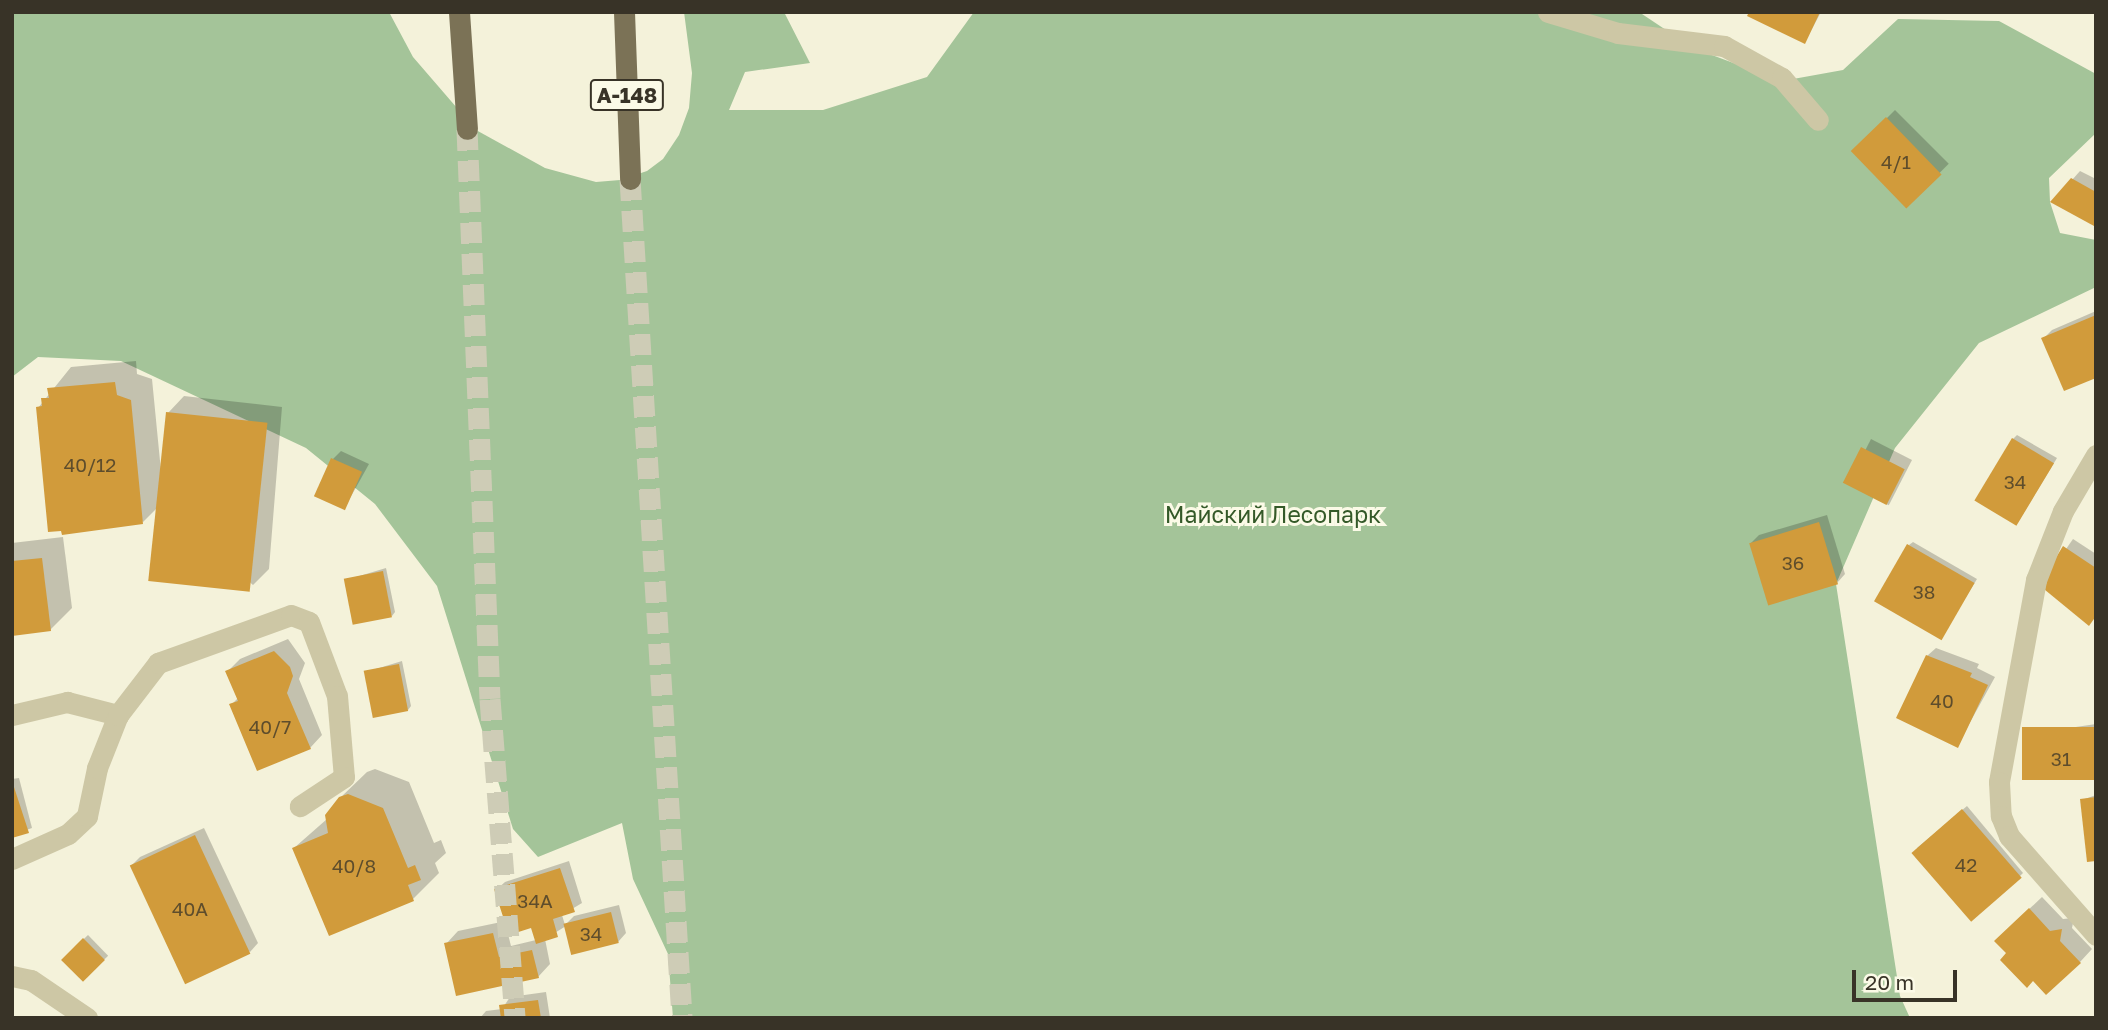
<!DOCTYPE html>
<meta charset="utf-8">
<style>
body{margin:0}
#map{position:relative;width:2108px;height:1030px;overflow:hidden;background:#f4f2da;font-family:"Golos Text",sans-serif}
div>[style]{position:absolute}
[style*='--x']{left:calc(var(--x)*1px);top:calc(var(--y)*1px);width:calc(var(--w)*1px);rotate:calc(var(--a)*1deg)}
.green>*{inset:0;background:#a4c499}
.shadow>*{inset:0;background:#0003;transform-origin:0 0}
.building>*{inset:0;background:#d19b3b;transform-origin:0 0}
.major-tunnel>*{height:21px;margin-top:-10.5px;transform-origin:0;background:repeating-linear-gradient(90deg,#ceccb6 0 21px,transparent 0 31px)}
.minor>*{height:21px;margin:-10.5px;padding:0 10.5px;transform-origin:10.5px;border-radius:10.5px;background:#cdc7a5}
.major>*{height:21px;margin:-10.5px;padding:0 10.5px;transform-origin:10.5px;border-radius:10.5px;background:#7b7256}
span{translate:-50% -50%;white-space:nowrap;text-align:center;line-height:1.15;-webkit-text-stroke:6px #fbfae7;paint-order:stroke}
.number-label{font-size:19px;color:#5e4d2c}
.number-label span{-webkit-text-stroke-width:0}
.shield-label span{padding:2px 5px;background:#fbfae7;border:2px solid;border-radius:5px;-webkit-text-stroke-width:0}
.shield-label{font-size:21px;color:#383327;font-weight:700}
.park-label{font-size:23px;color:#345928}
.frame{position:absolute;inset:0;border:14px solid #383327;pointer-events:none}
.scale{position:absolute;left:1852px;top:970px;width:105px;height:32px;box-sizing:border-box;border:4px solid #383327;border-top:0;padding-left:9px;font-size:21px;line-height:24px;white-space:nowrap;color:#383327;-webkit-text-stroke:5px #fbfae7;paint-order:stroke}
</style>
<div id="map">
<div class="green">
<i style="clip-path:polygon(12px 12px,389px 12px,413px 57px,476px 130px,545px 168px,596px 182px,620px 180px,647px 171px,663px 159px,679px 135px,689px 108px,692px 73px,684px 12px,784px 12px,810px 63px,745px 72px,729px 110px,823px 110px,927px 77px,974px 12px,1639px 12px,1693px 48px,1782px 81px,1843px 70px,1898px 19px,1999px 21px,2096px 74px,2096px 133px,2049px 178px,2050px 202px,2060px 233px,2096px 240px,2096px 287px,1979px 343px,1895px 448px,1836px 584px,1900px 996px,1910px 1018px,673px 1018px,668px 954px,633px 879px,622px 823px,538px 857px,513px 829px,437px 586px,375px 504px,306px 448px,121px 361px,38px 357px,12px 377px)"></i>
</div>
<div class="shadow">
<i style="clip-path:polygon(1751px 12px,1821px 12px,1805px 42px)"></i>
<i style="left:1895px;top:110px;width:76px;height:59px;rotate:45deg"></i>
<i style="clip-path:polygon(2080px 171px,2096px 179px,2094px 223px,2072px 180px)"></i>
<i style="clip-path:polygon(2096px 311px,2096px 375px,2044px 338px,2052px 330px)"></i>
<i style="clip-path:polygon(136px 361px,137px 374px,152px 379px,161px 471px,168px 413px,184px 396px,282px 407px,269px 569px,253px 585px,161px 504px,143px 522px,38px 408px,71px 367px)"></i>
<i style="clip-path:polygon(2017px 435px,2057px 458px,2017px 524px,2013px 439px)"></i>
<i style="left:1871px;top:439px;width:46px;height:51px;rotate:27deg"></i>
<i style="clip-path:polygon(341px 451px,369px 464px,344px 509px,333px 459px)"></i>
<i style="clip-path:polygon(1827px 515px,1845px 574px,1837px 583px,1751px 543px,1759px 535px)"></i>
<i style="clip-path:polygon(63px 537px,72px 608px,50px 630px,12px 634px,12px 543px)"></i>
<i style="clip-path:polygon(2073px 539px,2096px 554px,2096px 617px,2088px 624px,2041px 585px)"></i>
<i style="clip-path:polygon(1913px 542px,1977px 579px,1941px 638px,1909px 545px)"></i>
<i style="clip-path:polygon(386px 568px,395px 612px,392px 616px,346px 580px)"></i>
<i style="clip-path:polygon(288px 639px,305px 663px,299px 679px,322px 735px,310px 748px,231px 705px,238px 698px,227px 672px,240px 659px)"></i>
<i style="clip-path:polygon(1936px 648px,1979px 664px,1977px 668px,1995px 677px,1957px 746px,1927px 656px)"></i>
<i style="clip-path:polygon(402px 661px,411px 706px,408px 710px,366px 672px)"></i>
<i style="clip-path:polygon(2096px 724px,2096px 778px,2025px 738px,2029px 734px)"></i>
<i style="clip-path:polygon(375px 769px,409px 782px,434px 843px,441px 840px,446px 853px,435px 863px,439px 873px,413px 899px,294px 848px,327px 819px,340px 798px,367px 772px)"></i>
<i style="clip-path:polygon(19px 778px,32px 828px,12px 835px,12px 779px)"></i>
<i style="clip-path:polygon(2096px 795px,2096px 859px,2082px 800px)"></i>
<i style="clip-path:polygon(1967px 806px,2023px 873px,2019px 877px,1917px 848px)"></i>
<i style="clip-path:polygon(204px 828px,258px 943px,250px 952px,132px 865px,140px 857px)"></i>
<i style="clip-path:polygon(evenodd,569px 861px,582px 903px,562px 915px,565px 925px,574px 916px,619px 905px,626px 933px,618px 942px,566px 926px,545px 939px,550px 964px,538px 977px,446px 944px,458px 931px,506px 921px,496px 890px,505px 882px,569px 861px,532px 926px,536px 940px,511px 946px,508px 934px,532px 926px)"></i>
<i style="clip-path:polygon(2042px 897px,2063px 919px,2074px 918px,2072px 928px,2092px 949px,2080px 962px,2009px 953px,2009px 928px)"></i>
<i style="left:88px;top:935px;width:29px;height:35px;rotate:46deg"></i>
<i style="clip-path:polygon(546px 992px,550px 1018px,480px 1018px,486px 1011px,502px 1009px,510px 997px)"></i>
</div>
<div class="building">
<i style="clip-path:polygon(1749px 12px,1820px 12px,1805px 44px,1747px 16px)"></i>
<i style="left:1886px;top:117px;width:80px;height:49px;rotate:46deg"></i>
<i style="clip-path:polygon(2071px 178px,2096px 192px,2094px 226px,2050px 202px)"></i>
<i style="clip-path:polygon(2096px 315px,2096px 378px,2064px 391px,2041px 338px)"></i>
<i style="clip-path:polygon(115px 382px,117px 395px,131px 400px,143px 524px,62px 535px,61px 531px,48px 532px,36px 407px,42px 406px,41px 398px,49px 398px,47px 388px)"></i>
<i style="left:166px;top:412px;width:102px;height:170px;rotate:6deg"></i>
<i style="left:2012px;top:438px;width:49px;height:73px;rotate:31deg"></i>
<i style="left:1861px;top:447px;width:49px;height:40px;rotate:27deg"></i>
<i style="left:331px;top:458px;width:34px;height:42px;rotate:24deg"></i>
<i style="left:1819px;top:522px;width:65px;height:73px;rotate:73deg"></i>
<i style="left:1907px;top:544px;width:78px;height:66px;rotate:30deg"></i>
<i style="clip-path:polygon(2063px 546px,2096px 568px,2096px 616px,2089px 626px,2039px 585px)"></i>
<i style="clip-path:polygon(42px 558px,51px 631px,12px 636px,12px 561px)"></i>
<i style="left:383px;top:571px;width:47px;height:40px;rotate:79deg"></i>
<i style="clip-path:polygon(274px 651px,290px 667px,293px 676px,287px 693px,311px 749px,257px 771px,229px 704px,238px 701px,225px 671px)"></i>
<i style="clip-path:polygon(1926px 655px,1972px 673px,1970px 677px,1988px 685px,1958px 748px,1896px 718px)"></i>
<i style="left:399px;top:664px;width:48px;height:36px;rotate:79deg"></i>
<i style="left:2096px;top:727px;width:53px;height:74px;rotate:90deg"></i>
<i style="clip-path:polygon(12px 781px,29px 833px,12px 838px)"></i>
<i style="clip-path:polygon(348px 794px,383px 808px,408px 868px,415px 865px,421px 880px,408px 885px,414px 901px,329px 936px,292px 848px,328px 833px,325px 815px,339px 797px)"></i>
<i style="clip-path:polygon(2096px 797px,2096px 861px,2087px 862px,2080px 799px)"></i>
<i style="left:1962px;top:809px;width:91px;height:67px;rotate:49deg"></i>
<i style="left:195px;top:835px;width:131px;height:72px;rotate:65deg"></i>
<i style="clip-path:polygon(560px 868px,575px 912px,553px 919px,558px 937px,536px 944px,531px 928px,509px 935px,494px 889px)"></i>
<i style="clip-path:polygon(2029px 908px,2050px 931px,2062px 929px,2060px 941px,2081px 963px,2046px 995px,2033px 981px,2027px 988px,2000px 960px,2006px 953px,1994px 941px)"></i>
<i style="left:611px;top:912px;width:32px;height:49px;rotate:76deg"></i>
<i style="clip-path:polygon(493px 933px,499px 957px,532px 950px,539px 978px,456px 996px,444px 943px)"></i>
<i style="left:83px;top:938px;width:31px;height:31px;rotate:45deg"></i>
<i style="clip-path:polygon(538px 1000px,541px 1018px,501px 1018px,499px 1005px)"></i>
</div>
<div class="major-tunnel">
<i style="--x:467;--y:129;--w:570;--a:87.69"></i>
<i style="--x:490;--y:699;--w:320;--a:85.5"></i>
<i style="--x:630;--y:179;--w:841;--a:86.45"></i>
</div>
<div class="minor">
<i style="--x:1548;--y:12;--w:73;--a:16.7"></i>
<i style="--x:1618;--y:33;--w:107;--a:7"></i>
<i style="--x:1724;--y:46;--w:66;--a:28.9"></i>
<i style="--x:1782;--y:78;--w:55;--a:49.4"></i>
<i style="--x:2096;--y:455;--w:65;--a:120.5"></i>
<i style="--x:2063;--y:511;--w:74;--a:111.4"></i>
<i style="--x:2036;--y:580;--w:205;--a:100.4"></i>
<i style="--x:1999;--y:782;--w:34;--a:87"></i>
<i style="--x:2001;--y:816;--w:22;--a:68"></i>
<i style="--x:2009;--y:836;--w:132;--a:48.7"></i>
<i style="--x:12;--y:715;--w:57;--a:-13.3"></i>
<i style="--x:67;--y:702;--w:53;--a:14.3"></i>
<i style="--x:12;--y:859;--w:61;--a:-24.1"></i>
<i style="--x:68;--y:834;--w:26;--a:-43"></i>
<i style="--x:87;--y:816;--w:49;--a:-78.2"></i>
<i style="--x:97;--y:768;--w:57;--a:-68.4"></i>
<i style="--x:118;--y:715;--w:66;--a:-52.4"></i>
<i style="--x:158;--y:663;--w:141;--a:-19.8"></i>
<i style="--x:291;--y:615;--w:19;--a:21"></i>
<i style="--x:309;--y:622;--w:79;--a:69.3"></i>
<i style="--x:337;--y:696;--w:81;--a:85.1"></i>
<i style="--x:344;--y:777;--w:53;--a:146.6"></i>
<i style="--x:12;--y:976;--w:19;--a:12"></i>
<i style="--x:31;--y:980;--w:68;--a:34.2"></i>
</div>
<div class="major">
<i style="--x:459;--y:12;--w:117;--a:86.1"></i>
<i style="--x:624;--y:12;--w:167;--a:87.9"></i>
</div>
<div class="number-label">
<span style="left:1896px;top:162px">4/1</span>
<span style="left:90px;top:465px">40/12</span>
<span style="left:2015px;top:482px">34</span>
<span style="left:1793px;top:563px">36</span>
<span style="left:1924px;top:592px">38</span>
<span style="left:1942px;top:701px">40</span>
<span style="left:270px;top:727px">40/7</span>
<span style="left:2061px;top:759px">31</span>
<span style="left:1966px;top:865px">42</span>
<span style="left:354px;top:866px">40/8</span>
<span style="left:535px;top:901px">34А</span>
<span style="left:190px;top:909px">40А</span>
<span style="left:591px;top:934px">34</span>
</div>
<div class="shield-label">
<span style="left:627px;top:95px">А-148</span>
</div>
<div class="park-label">
<span style="left:1273px;top:514px">Майский Лесопарк</span>
</div>
<div class="frame"></div>
<div class="scale">20 m</div>
</div>
